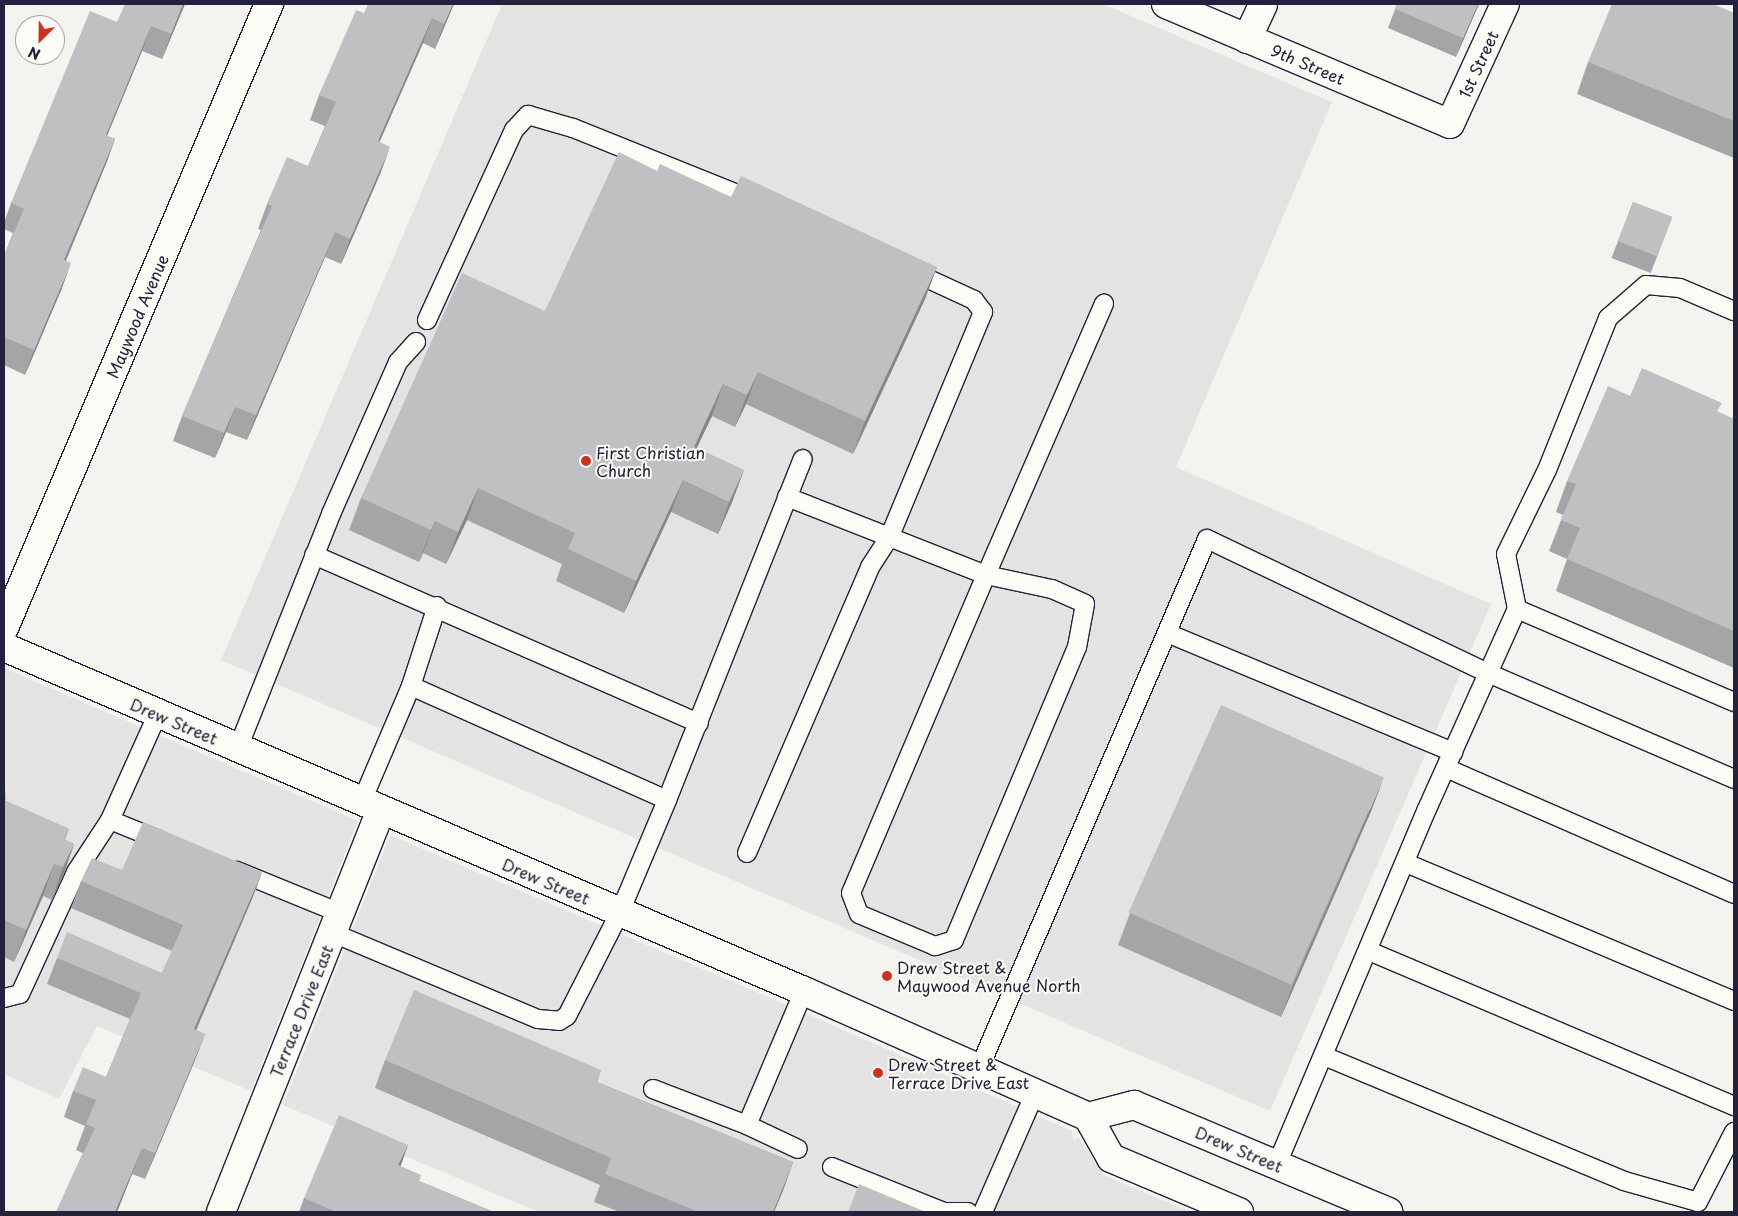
<!DOCTYPE html>
<style>
body{margin:0}
#map{position:relative;width:1738px;height:1216px;overflow:hidden;background:#f4f3ef;font-family:"Playpen Sans",sans-serif}
div>[style]{position:absolute}
[style*='--x']{left:calc(var(--x)*1px);top:calc(var(--y)*1px);width:calc(var(--w)*1px);rotate:calc(var(--a)*1deg)}
.built>*{inset:0;background:#e4e3e2}
.roads{filter:drop-shadow(1px 0 #22223b) drop-shadow(-1px 0 #22223b) drop-shadow(0 1px #22223b) drop-shadow(0 -1px #22223b)}
.service>*{height:18px;margin:-9px;padding:0 9px;transform-origin:9px;border-radius:9px;background:#fdfcf7}
.minor>*{height:28px;margin:-14px;padding:0 14px;transform-origin:14px;border-radius:14px;background:#fdfcf7}
.secondary>*{height:28px;margin:-14px;padding:0 14px;transform-origin:14px;border-radius:14px;background:#fdfcf7}
.wall>*{inset:0;background:#a5a4a7;transform-origin:0 0}
.shaded-wall>*{inset:0;background:#868688}
.building>*{inset:0;background:#c0bfc2;transform-origin:0 0}
.dots>*{width:14px;height:14px;translate:-50% -50%;box-sizing:border-box;border:2px solid #fdfcf7;border-radius:50%}
span{translate:-50% -50%;white-space:nowrap;text-align:center;line-height:1.15;-webkit-text-stroke:4px #fdfcf7;paint-order:stroke}
.street-label{font-size:16px;color:#22223b}
.poi-label{font-size:16px;color:#22223b}
.left{translate:0 -50%;text-align:left}
.frame{position:absolute;inset:0;border:5px solid #22223b;pointer-events:none}
.north{position:absolute;left:15px;top:15px;width:50px;height:50px;box-sizing:border-box;background:#fdfcf7;border:1px solid #a5a5ac;border-radius:50%;rotate:203deg;font-size:14px;font-weight:700;line-height:20px;text-align:center;color:#22223b}
.north::after{content:'';display:block;margin:auto;width:18px;height:22px;background:#c8321e;clip-path:polygon(50% 0,100% 100%,50% 72%,0 100%)}
</style>
<div id="map">
<div class="built">
<i style="clip-path:polygon(502px 4px,1103px 4px,1332px 102px,1176px 467px,1491px 604px,1270px 1111px,221px 660px)"></i>
<i style="clip-path:polygon(4px 668px,358px 821px,251px 1091px,97px 1026px,59px 1099px,4px 1074px)"></i>
<i style="clip-path:polygon(390px 835px,796px 1009px,1072px 1131px,1073px 1140px,1079px 1138px,1104px 1175px,1190px 1212px,539px 1212px,283px 1105px)"></i>
</div>
<div class="roads">
<div class="service">
<i style="--x:427;--y:320;--w:209;--a:-65.4"></i>
<i style="--x:514;--y:130;--w:21;--a:-47"></i>
<i style="--x:528;--y:115;--w:47;--a:16.1"></i>
<i style="--x:573;--y:128;--w:196;--a:21.9"></i>
<i style="--x:787;--y:497;--w:214;--a:21.4"></i>
<i style="--x:986;--y:575;--w:296;--a:-66.5"></i>
<i style="--x:314;--y:555;--w:420;--a:23.6"></i>
<i style="--x:986;--y:575;--w:67;--a:12"></i>
<i style="--x:1052;--y:589;--w:36;--a:24"></i>
<i style="--x:1085;--y:604;--w:44;--a:100.5"></i>
<i style="--x:1077;--y:647;--w:318;--a:112.8"></i>
<i style="--x:954;--y:940;--w:20;--a:162"></i>
<i style="--x:935;--y:946;--w:82;--a:-157.2"></i>
<i style="--x:859;--y:914;--w:22;--a:-111"></i>
<i style="--x:851;--y:893;--w:345;--a:-67"></i>
<i style="--x:1517;--y:609;--w:56;--a:-101.3"></i>
<i style="--x:1506;--y:554;--w:93;--a:-64"></i>
<i style="--x:1547;--y:470;--w:164;--a:-68.1"></i>
<i style="--x:1608;--y:318;--w:50;--a:-41"></i>
<i style="--x:1646;--y:285;--w:34;--a:5"></i>
<i style="--x:1680;--y:288;--w:59;--a:23.1"></i>
<i style="--x:1167;--y:633;--w:310;--a:22.6"></i>
<i style="--x:411;--y:686;--w:84;--a:-72"></i>
<i style="--x:238;--y:748;--w:252;--a:-68.3"></i>
<i style="--x:331;--y:514;--w:166;--a:-66.2"></i>
<i style="--x:398;--y:362;--w:27;--a:-48"></i>
<i style="--x:1446;--y:768;--w:314;--a:23.6"></i>
<i style="--x:362;--y:801;--w:125;--a:-66.9"></i>
<i style="--x:411;--y:686;--w:280;--a:24"></i>
<i style="--x:110;--y:820;--w:117;--a:-65.8"></i>
<i style="--x:747;--y:853;--w:311;--a:-66.7"></i>
<i style="--x:870;--y:567;--w:35;--a:-57"></i>
<i style="--x:889;--y:538;--w:245;--a:-67.4"></i>
<i style="--x:983;--y:312;--w:15;--a:-127"></i>
<i style="--x:974;--y:300;--w:69;--a:-155.3"></i>
<i style="--x:1406;--y:863;--w:356;--a:22.8"></i>
<i style="--x:237;--y:871;--w:111;--a:22.2"></i>
<i style="--x:333;--y:933;--w:222;--a:22.8"></i>
<i style="--x:538;--y:1019;--w:21;--a:5"></i>
<i style="--x:559;--y:1021;--w:9;--a:-32"></i>
<i style="--x:567;--y:1016;--w:117;--a:-63"></i>
<i style="--x:620;--y:912;--w:121;--a:-67.2"></i>
<i style="--x:667;--y:800;--w:367;--a:-68.3"></i>
<i style="--x:1369;--y:951;--w:397;--a:23"></i>
<i style="--x:4;--y:998;--w:16;--a:-14"></i>
<i style="--x:20;--y:994;--w:134;--a:-65.3"></i>
<i style="--x:76;--y:872;--w:62;--a:-56.8"></i>
<i style="--x:110;--y:820;--w:53;--a:22.2"></i>
<i style="--x:1324;--y:1056;--w:325;--a:22.6"></i>
<i style="--x:1624;--y:1181;--w:77;--a:15.8"></i>
<i style="--x:1698;--y:1202;--w:79;--a:-62.8"></i>
<i style="--x:979;--y:1069;--w:577;--a:-66.72"></i>
<i style="--x:1207;--y:539;--w:311;--a:25.5"></i>
<i style="--x:1488;--y:673;--w:268;--a:23.3"></i>
<i style="--x:653;--y:1089;--w:101;--a:21"></i>
<i style="--x:747;--y:1125;--w:146;--a:-67"></i>
<i style="--x:747;--y:1125;--w:56;--a:25.2"></i>
<i style="--x:1277;--y:1164;--w:385;--a:-67.1"></i>
<i style="--x:1427;--y:809;--w:219;--a:-65.8"></i>
<i style="--x:1517;--y:609;--w:236;--a:23.2"></i>
<i style="--x:832;--y:1167;--w:121;--a:21.9"></i>
<i style="--x:944;--y:1212;--w:24;--a:0"></i>
<i style="--x:983;--y:1212;--w:130;--a:-66.4"></i>
</div>
<div class="minor">
<i style="--x:1166;--y:4;--w:308;--a:22.9"></i>
<i style="--x:1450;--y:124;--w:132;--a:-65.4"></i>
<i style="--x:1247;--y:39;--w:38;--a:-65"></i>
<i style="--x:4;--y:628;--w:678;--a:-66.99"></i>
<i style="--x:221;--y:1212;--w:433;--a:-68.3"></i>
</div>
<div class="secondary">
<i style="--x:4;--y:647;--w:871;--a:23.27"></i>
<i style="--x:804;--y:991;--w:311;--a:23.9"></i>
<i style="--x:1088;--y:1117;--w:47;--a:60.7"></i>
<i style="--x:1111;--y:1158;--w:139;--a:22.9"></i>
<i style="--x:1088;--y:1117;--w:48;--a:-14.6"></i>
<i style="--x:1134;--y:1105;--w:276;--a:22.8"></i>
</div>
</div>
<div class="wall">
<i style="clip-path:polygon(185px 4px,162px 59px,142px 51px,107px 136px,115px 139px,106px 164px,66px 261px,62px 288px,25px 375px,4px 365px,4px 256px,13px 233px,4px 229px,4px 223px,11px 203px,117px 22px)"></i>
<i style="clip-path:polygon(454px 4px,435px 49px,423px 43px,379px 142px,381px 172px,341px 264px,325px 257px,247px 440px,226px 432px,215px 458px,173px 441px,182px 416px,261px 230px,258px 229px,267px 204px,308px 166px,325px 126px,310px 120px,319px 95px,364px 13px)"></i>
<i style="clip-path:polygon(1397px 4px,1479px 4px,1456px 57px,1388px 28px)"></i>
<i style="clip-path:polygon(1734px 13px,1734px 158px,1577px 94px,1588px 62px)"></i>
<i style="clip-path:polygon(657px 171px,731px 197px,937px 267px,925px 299px,853px 454px,746px 404px,735px 427px,712px 416px,696px 448px,744px 470px,732px 502px,718px 534px,671px 512px,624px 613px,556px 581px,562px 564px,467px 520px,446px 564px,423px 553px,419px 562px,349px 530px,361px 498px,545px 311px)"></i>
<i style="left:1633px;top:202px;width:42px;height:60px;rotate:21deg"></i>
<i style="clip-path:polygon(1630px 396px,1734px 419px,1734px 668px,1556px 591px,1567px 559px,1549px 551px,1563px 515px,1556px 512px,1567px 481px)"></i>
<i style="clip-path:polygon(4px 778px,6px 801px,69px 829px,65px 840px,74px 844px,63px 876px,52px 900px,43px 896px,14px 962px,4px 957px)"></i>
<i style="clip-path:polygon(1372px 809px,1281px 1017px,1118px 945px,1130px 913px)"></i>
<i style="clip-path:polygon(122px 870px,262px 872px,252px 899px,196px 1030px,205px 1034px,195px 1060px,145px 1179px,132px 1174px,117px 1212px,56px 1212px,83px 1153px,76px 1150px,85px 1126px,64px 1117px,73px 1091px,106px 1077px,130px 1019px,47px 984px,57px 958px,162px 973px,172px 951px,71px 908px,81px 881px)"></i>
<i style="clip-path:polygon(385px 1060px,601px 1070px,597px 1082px,793px 1162px,774px 1212px,620px 1212px,594px 1202px,600px 1185px,375px 1088px)"></i>
<i style="clip-path:polygon(408px 1145px,400px 1166px,419px 1181px,494px 1212px,299px 1212px,304px 1198px)"></i>
</div>
<div class="shaded-wall">
<i style="clip-path:polygon(183px 4px,185px 4px,162px 59px,171px 34px)"></i>
<i style="clip-path:polygon(453px 4px,454px 4px,435px 49px,444px 24px)"></i>
<i style="clip-path:polygon(1478px 4px,1479px 4px,1456px 57px,1463px 38px)"></i>
<i style="clip-path:polygon(432px 18px,423px 43px,369px 166px,378px 141px)"></i>
<i style="clip-path:polygon(151px 26px,142px 51px,97px 160px,106px 135px)"></i>
<i style="clip-path:polygon(115px 139px,106px 164px,55px 285px,64px 260px)"></i>
<i style="clip-path:polygon(390px 147px,381px 172px,341px 264px,350px 239px)"></i>
<i style="clip-path:polygon(335px 232px,325px 257px,247px 440px,256px 415px)"></i>
<i style="clip-path:polygon(71px 263px,62px 288px,25px 375px,34px 350px)"></i>
<i style="clip-path:polygon(937px 267px,925px 299px,853px 454px,865px 421px)"></i>
<i style="clip-path:polygon(758px 372px,746px 404px,735px 427px,747px 395px)"></i>
<i style="clip-path:polygon(723px 384px,712px 416px,682px 479px,694px 447px)"></i>
<i style="clip-path:polygon(235px 407px,226px 432px,215px 458px,224px 433px)"></i>
<i style="clip-path:polygon(744px 470px,732px 502px,718px 534px,729px 502px)"></i>
<i style="clip-path:polygon(683px 480px,671px 512px,624px 613px,636px 581px)"></i>
<i style="clip-path:polygon(478px 488px,467px 520px,446px 564px,458px 532px)"></i>
<i style="clip-path:polygon(435px 521px,423px 553px,419px 562px,431px 530px)"></i>
<i style="clip-path:polygon(1384px 777px,1372px 809px,1281px 1017px,1293px 985px)"></i>
<i style="clip-path:polygon(74px 844px,63px 876px,52px 900px,63px 867px)"></i>
<i style="clip-path:polygon(54px 864px,43px 896px,14px 962px,26px 930px)"></i>
<i style="clip-path:polygon(262px 872px,252px 899px,185px 1056px,194px 1029px)"></i>
<i style="clip-path:polygon(205px 1034px,195px 1060px,145px 1179px,155px 1153px)"></i>
<i style="clip-path:polygon(408px 1145px,400px 1168px,398px 1165px)"></i>
<i style="clip-path:polygon(142px 1148px,132px 1174px,117px 1212px,115px 1212px)"></i>
<i style="clip-path:polygon(793px 1162px,783px 1191px,774px 1212px,773px 1212px)"></i>
</div>
<div class="building">
<i style="clip-path:polygon(125px 4px,183px 4px,171px 34px,151px 26px,106px 135px,115px 139px,64px 260px,71px 263px,34px 350px,4px 337px,4px 256px,24px 209px,11px 203px,90px 11px,117px 22px)"></i>
<i style="clip-path:polygon(368px 4px,453px 4px,444px 24px,432px 18px,378px 141px,390px 147px,350px 239px,335px 232px,256px 415px,235px 407px,224px 433px,182px 416px,272px 206px,267px 204px,287px 157px,308px 166px,336px 102px,319px 95px,356px 10px,364px 13px)"></i>
<i style="clip-path:polygon(1397px 4px,1478px 4px,1463px 38px,1395px 9px)"></i>
<i style="clip-path:polygon(1612px 4px,1713px 4px,1734px 13px,1734px 121px,1588px 62px)"></i>
<i style="clip-path:polygon(619px 152px,657px 171px,660px 164px,731px 197px,741px 176px,937px 267px,865px 421px,758px 372px,747px 395px,723px 384px,694px 447px,744px 470px,729px 502px,683px 480px,636px 581px,568px 549px,575px 533px,478px 488px,458px 532px,435px 521px,431px 530px,361px 498px,462px 273px,545px 311px)"></i>
<i style="left:1633px;top:202px;width:42px;height:42px;rotate:21deg"></i>
<i style="clip-path:polygon(1642px 368px,1722px 403px,1717px 411px,1734px 419px,1734px 631px,1567px 559px,1580px 528px,1561px 520px,1576px 484px,1567px 481px,1608px 386px,1630px 396px)"></i>
<i style="left:1221px;top:705px;width:178px;height:227px;rotate:24deg"></i>
<i style="clip-path:polygon(4px 778px,6px 801px,69px 829px,64px 839px,74px 844px,63px 867px,54px 864px,26px 930px,4px 920px)"></i>
<i style="clip-path:polygon(143px 822px,262px 872px,194px 1029px,205px 1034px,155px 1153px,142px 1148px,115px 1212px,56px 1212px,95px 1128px,86px 1124px,96px 1100px,73px 1091px,83px 1067px,106px 1077px,141px 993px,57px 958px,67px 932px,162px 973px,183px 925px,81px 881px,92px 858px,122px 870px)"></i>
<i style="clip-path:polygon(414px 990px,601px 1070px,596px 1082px,793px 1162px,773px 1212px,699px 1212px,605px 1174px,611px 1158px,385px 1060px)"></i>
<i style="clip-path:polygon(339px 1115px,408px 1145px,398px 1165px,421px 1175px,419px 1181px,494px 1212px,336px 1212px,304px 1198px)"></i>
<i style="clip-path:polygon(859px 1184px,926px 1212px,848px 1212px)"></i>
</div>
<div class="dots">
<i style="left:586px;top:461px;background:#c8321e"></i>
<i style="left:887px;top:976px;background:#c8321e"></i>
<i style="left:878px;top:1073px;background:#c8321e"></i>
</div>
<div class="street-label">
<span style="left:1308px;top:64px;rotate:23deg">9th Street</span>
<span style="left:1478px;top:64px;rotate:-65deg">1st Street</span>
<span style="left:137px;top:316px;rotate:-67deg">Maywood Avenue</span>
<span style="left:174px;top:721px;rotate:23deg">Drew Street</span>
<span style="left:546px;top:881px;rotate:23deg">Drew Street</span>
<span style="left:301px;top:1011px;rotate:-68deg">Terrace Drive East</span>
<span style="left:1239px;top:1149px;rotate:23deg">Drew Street</span>
</div>
<div class="poi-label">
<span class="left" style="left:596px;top:461px">First Christian<br>Church</span>
<span class="left" style="left:897px;top:976px">Drew Street &amp;<br>Maywood Avenue North</span>
<span class="left" style="left:888px;top:1073px">Drew Street &amp;<br>Terrace Drive East</span>
</div>
<div class="frame"></div>
<div class="north">N</div>
</div>
